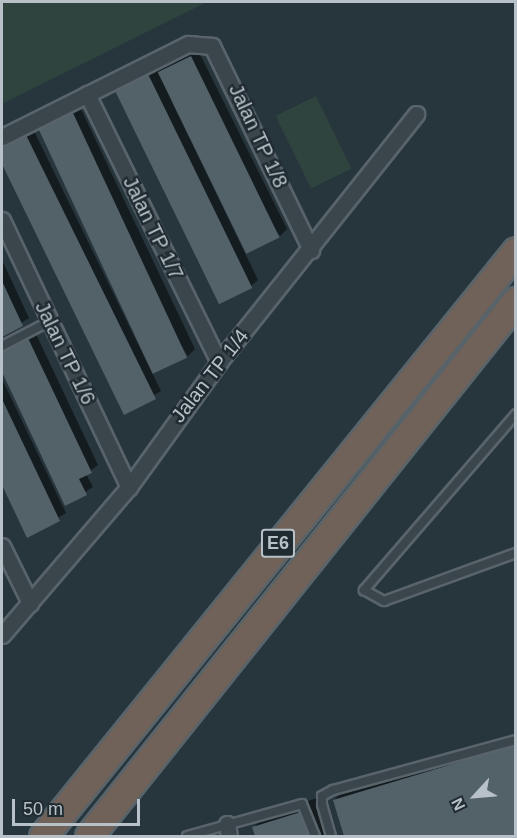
<!DOCTYPE html>
<style>
body{margin:0}
#map{position:relative;width:517px;height:838px;overflow:hidden;background:#27353c;font-family:Arial,sans-serif}
div>[style]{position:absolute}
[style*='--x']{left:calc(var(--x)*1px);top:calc(var(--y)*1px);width:calc(var(--w)*1px);rotate:calc(var(--a)*1deg)}
.green>*{inset:0;background:#2f443f;transform-origin:0 0}
.shadow>*{inset:0;background:#0007}
.building>*{inset:0;background:#536269;transform-origin:0 0}
.roads{filter:drop-shadow(2px 0 #59646a) drop-shadow(-2px 0 #59646a) drop-shadow(0 2px #59646a) drop-shadow(0 -2px #59646a)}
.lane>*{height:8px;margin:-4px;padding:0 4px;transform-origin:4px;border-radius:4px;background:#3b464c}
.street>*{height:15px;margin:-7.5px;padding:0 7.5px;transform-origin:7.5px;border-radius:7.5px;background:#3b464c}
.highway>*{height:27px;margin:-13.5px;padding:0 13.5px;transform-origin:13.5px;border-radius:13.5px;background:#716259}
span{translate:-50% -50%;white-space:nowrap;text-align:center;line-height:1.15;-webkit-text-stroke:5px #202b31;paint-order:stroke}
.shield-label span{padding:2px 4px;background:#202b31;border:2px solid;border-radius:4px;-webkit-text-stroke-width:0}
.shield-label{font-size:18px;color:#b7c1c7;font-weight:700}
.street-label{font-size:20px;color:#b7c1c7}
.frame{position:absolute;inset:0;border:3px solid #b7c1c7;pointer-events:none}
.north{position:absolute;left:445px;top:766px;width:60px;height:60px;-webkit-text-stroke:4px #202b31;paint-order:stroke;rotate:244deg;font-size:16px;font-weight:700;line-height:24px;text-align:center;color:#b7c1c7}
.north::after{content:'';display:block;margin:auto;width:21px;height:27px;background:#b7c1c7;clip-path:polygon(50% 0,100% 100%,50% 72%,0 100%)}
.scale{position:absolute;left:12px;top:799px;width:128px;height:27px;box-sizing:border-box;border:3px solid #b7c1c7;border-top:0;padding-left:8px;font-size:18px;line-height:21px;white-space:nowrap;color:#b7c1c7;-webkit-text-stroke:4px #202b31;paint-order:stroke}
</style>
<div id="map">
<div class="green">
<i style="clip-path:polygon(8px 2px,207px 2px,2px 104px,2px 5px)"></i>
<i style="left:316px;top:96px;width:81px;height:45px;rotate:64deg"></i>
</div>
<div class="shadow">
<i style="clip-path:polygon(198px 50px,287px 229px,280px 236px,171px 100px,258px 280px,251px 286px,117px 91px)"></i>
<i style="clip-path:polygon(80px 107px,195px 349px,188px 356px,41px 129px)"></i>
<i style="clip-path:polygon(33px 129px,161px 391px,124px 413px,2px 161px,3px 144px)"></i>
<i style="clip-path:polygon(2px 260px,29px 318px,2px 335px)"></i>
<i style="clip-path:polygon(35px 332px,98px 465px,86px 474px,93px 487px,66px 504px,2px 368px,2px 349px)"></i>
<i style="clip-path:polygon(2px 379px,66px 513px,27px 536px,2px 482px)"></i>
<i style="clip-path:polygon(516px 737px,516px 836px,345px 836px,334px 800px,348px 787px)"></i>
<i style="clip-path:polygon(317px 798px,329px 836px,257px 836px,254px 827px,267px 814px)"></i>
</div>
<div class="building">
<i style="left:191px;top:56px;width:202px;height:37px;rotate:64deg"></i>
<i style="left:148px;top:74px;width:238px;height:37px;rotate:64deg"></i>
<i style="left:73px;top:113px;width:270px;height:38px;rotate:65deg"></i>
<i style="clip-path:polygon(26px 135px,156px 399px,124px 415px,2px 164px,2px 147px)"></i>
<i style="clip-path:polygon(2px 281px,23px 326px,2px 337px)"></i>
<i style="clip-path:polygon(28px 338px,92px 473px,79px 479px,87px 495px,65px 506px,2px 372px,2px 351px)"></i>
<i style="clip-path:polygon(2px 399px,60px 521px,27px 538px,2px 485px)"></i>
<i style="clip-path:polygon(516px 745px,516px 836px,344px 836px,333px 800px)"></i>
<i style="clip-path:polygon(304px 811px,312px 836px,255px 836px,252px 827px)"></i>
</div>
<div class="roads">
<div class="lane">
<i style="--x:2;--y:346;--w:54;--a:-27.5"></i>
<i style="--x:516;--y:414;--w:233;--a:130.8"></i>
<i style="--x:364;--y:590;--w:23;--a:29"></i>
<i style="--x:384;--y:601;--w:140;--a:-20"></i>
<i style="--x:187;--y:836;--w:119;--a:-15.5"></i>
<i style="--x:302;--y:804;--w:35;--a:68"></i>
<i style="--x:331;--y:836;--w:33;--a:-106"></i>
<i style="--x:322;--y:804;--w:8;--a:-90"></i>
<i style="--x:322;--y:796;--w:13;--a:-29"></i>
<i style="--x:333;--y:790;--w:190;--a:-15.3"></i>
</div>
<div class="street">
<i style="--x:87;--y:94;--w:299;--a:63.8"></i>
<i style="--x:2;--y:137;--w:208;--a:-26.6"></i>
<i style="--x:188;--y:44;--w:24;--a:5"></i>
<i style="--x:212;--y:46;--w:227;--a:64.1"></i>
<i style="--x:2;--y:220;--w:296;--a:64.6"></i>
<i style="--x:2;--y:546;--w:64;--a:63.8"></i>
<i style="--x:2;--y:635;--w:195;--a:-49.4"></i>
<i style="--x:129;--y:487;--w:154;--a:-54.2"></i>
<i style="--x:219;--y:362;--w:317;--a:-51.5"></i>
<i style="--x:227;--y:824;--w:12;--a:81"></i>
</div>
<div class="highway">
<i style="--x:43;--y:836;--w:752;--a:-51.04"></i>
<i style="--x:89;--y:836;--w:685;--a:-51.41"></i>
</div>
</div>
<div class="shield-label">
<span style="left:278px;top:543px">E6</span>
</div>
<div class="street-label">
<span style="left:258px;top:136px;rotate:65deg">Jalan TP 1/8</span>
<span style="left:153px;top:228px;rotate:64deg">Jalan TP 1/7</span>
<span style="left:65px;top:353px;rotate:64deg">Jalan TP 1/6</span>
<span style="left:210px;top:376px;rotate:-52deg">Jalan TP 1/4</span>
</div>
<div class="frame"></div>
<div class="north">N</div>
<div class="scale">50 m</div>
</div>
